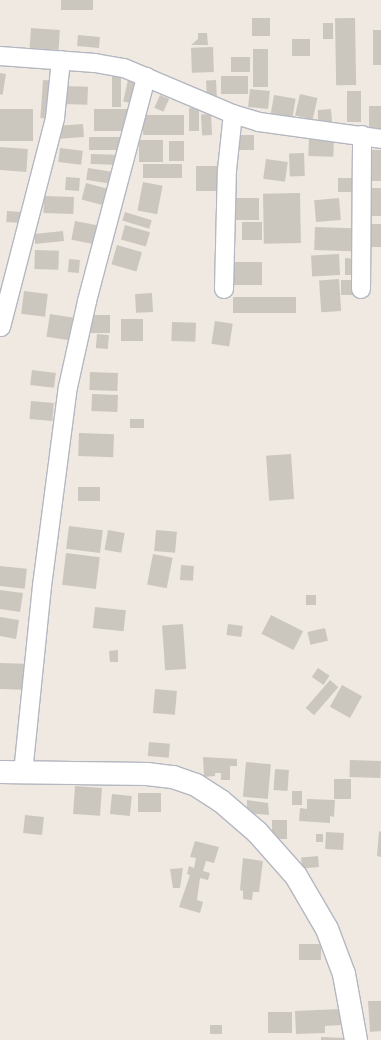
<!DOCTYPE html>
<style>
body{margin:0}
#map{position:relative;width:381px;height:1040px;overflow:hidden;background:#efe9e1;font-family:"DejaVu Sans",sans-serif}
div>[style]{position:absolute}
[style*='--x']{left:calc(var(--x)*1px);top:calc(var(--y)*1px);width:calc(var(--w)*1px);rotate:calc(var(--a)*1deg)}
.building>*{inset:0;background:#cbc7bf;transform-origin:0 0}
.roads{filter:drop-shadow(1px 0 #b4b7c1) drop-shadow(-1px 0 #b4b7c1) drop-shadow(0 1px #b4b7c1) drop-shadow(0 -1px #b4b7c1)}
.street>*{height:18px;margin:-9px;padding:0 9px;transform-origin:9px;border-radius:9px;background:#fff}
.secondary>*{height:22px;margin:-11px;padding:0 11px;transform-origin:11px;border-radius:11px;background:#fff}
span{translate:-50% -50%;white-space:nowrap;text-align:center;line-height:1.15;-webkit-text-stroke:3.5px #fff;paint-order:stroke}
</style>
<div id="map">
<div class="building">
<i style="left:61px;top:0;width:32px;height:10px"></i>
<i style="left:252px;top:18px;width:18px;height:18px"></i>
<i style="left:355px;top:18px;width:67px;height:20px;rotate:89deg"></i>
<i style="left:323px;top:23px;width:10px;height:16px"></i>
<i style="left:31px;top:28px;width:29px;height:20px;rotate:4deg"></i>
<i style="left:373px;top:30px;width:8px;height:35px"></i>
<i style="clip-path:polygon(198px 33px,207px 33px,208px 45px,191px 45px,198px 39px)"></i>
<i style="left:78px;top:35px;width:22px;height:11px;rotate:5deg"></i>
<i style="left:292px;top:39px;width:18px;height:17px"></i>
<i style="left:213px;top:47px;width:25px;height:22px;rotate:88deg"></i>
<i style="left:253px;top:49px;width:15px;height:38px"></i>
<i style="left:250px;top:57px;width:15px;height:19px;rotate:90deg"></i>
<i style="left:0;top:73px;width:6px;height:21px;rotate:9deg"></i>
<i style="left:112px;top:74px;width:9px;height:33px"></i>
<i style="left:221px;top:76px;width:27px;height:18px"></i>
<i style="left:43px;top:80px;width:15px;height:38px;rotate:4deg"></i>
<i style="left:128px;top:80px;width:13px;height:22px;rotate:13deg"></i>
<i style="left:216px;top:80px;width:18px;height:10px;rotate:87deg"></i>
<i style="left:63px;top:86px;width:25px;height:18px;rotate:2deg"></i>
<i style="left:250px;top:89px;width:20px;height:18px;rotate:6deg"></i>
<i style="left:347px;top:91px;width:14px;height:31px"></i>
<i style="left:300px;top:94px;width:18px;height:22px;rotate:13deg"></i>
<i style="left:160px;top:95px;width:10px;height:14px;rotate:24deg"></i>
<i style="left:274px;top:95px;width:22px;height:23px;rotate:10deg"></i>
<i style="left:369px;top:106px;width:12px;height:24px"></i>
<i style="left:189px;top:108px;width:10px;height:23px"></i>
<i style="left:0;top:109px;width:33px;height:32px"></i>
<i style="left:127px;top:109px;width:22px;height:33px;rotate:90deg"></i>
<i style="clip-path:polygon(331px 109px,332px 122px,318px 122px,318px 110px)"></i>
<i style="left:211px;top:114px;width:21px;height:10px;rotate:87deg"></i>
<i style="left:143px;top:115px;width:41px;height:20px"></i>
<i style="left:83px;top:124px;width:13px;height:24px;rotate:86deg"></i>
<i style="left:238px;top:135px;width:16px;height:15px"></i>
<i style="left:309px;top:136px;width:25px;height:20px;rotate:2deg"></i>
<i style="left:89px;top:137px;width:37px;height:13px"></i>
<i style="left:139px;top:140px;width:24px;height:22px"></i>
<i style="left:169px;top:141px;width:15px;height:20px"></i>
<i style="left:0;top:147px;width:28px;height:23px;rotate:4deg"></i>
<i style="left:60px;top:148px;width:23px;height:14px;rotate:7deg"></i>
<i style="left:381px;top:150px;width:31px;height:13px;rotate:90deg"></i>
<i style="left:304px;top:153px;width:23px;height:15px;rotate:88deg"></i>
<i style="left:91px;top:154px;width:24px;height:10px;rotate:2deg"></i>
<i style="left:266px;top:159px;width:22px;height:20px;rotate:8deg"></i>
<i style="left:143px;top:164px;width:39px;height:14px"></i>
<i style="left:196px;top:166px;width:24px;height:25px"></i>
<i style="left:88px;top:168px;width:31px;height:12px;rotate:9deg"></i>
<i style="left:66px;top:177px;width:14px;height:13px;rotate:4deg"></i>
<i style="left:338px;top:178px;width:16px;height:14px"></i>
<i style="left:143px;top:182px;width:20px;height:29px;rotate:11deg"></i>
<i style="left:86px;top:183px;width:28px;height:17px;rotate:15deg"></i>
<i style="left:369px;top:188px;width:12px;height:28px"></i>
<i style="left:300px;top:193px;width:50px;height:37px;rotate:89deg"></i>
<i style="left:44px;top:196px;width:30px;height:17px;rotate:2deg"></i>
<i style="left:232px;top:198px;width:27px;height:22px"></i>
<i style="left:339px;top:198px;width:22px;height:25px;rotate:85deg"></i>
<i style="left:7px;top:211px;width:16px;height:11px;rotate:4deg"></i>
<i style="left:125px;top:212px;width:28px;height:9px;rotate:17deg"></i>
<i style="left:75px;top:221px;width:25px;height:19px;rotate:11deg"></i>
<i style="left:242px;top:222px;width:20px;height:18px"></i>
<i style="left:365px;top:224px;width:16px;height:23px"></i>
<i style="left:125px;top:225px;width:26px;height:15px;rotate:16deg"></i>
<i style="left:315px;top:227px;width:38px;height:23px;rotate:2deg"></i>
<i style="left:63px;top:231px;width:10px;height:29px;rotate:84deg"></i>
<i style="left:117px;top:245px;width:26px;height:20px;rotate:16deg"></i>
<i style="left:35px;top:250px;width:24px;height:19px;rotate:2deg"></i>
<i style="left:339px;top:254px;width:21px;height:28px;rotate:87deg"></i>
<i style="clip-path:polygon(345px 258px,355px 259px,354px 275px,345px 275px)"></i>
<i style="left:69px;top:259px;width:11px;height:13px;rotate:5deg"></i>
<i style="left:232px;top:262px;width:30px;height:23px"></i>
<i style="left:339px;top:279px;width:32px;height:20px;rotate:86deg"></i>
<i style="left:341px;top:280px;width:17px;height:15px"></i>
<i style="left:24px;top:291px;width:24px;height:23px;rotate:7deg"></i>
<i style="left:152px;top:293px;width:19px;height:17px;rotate:87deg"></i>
<i style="left:233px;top:297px;width:63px;height:16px"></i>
<i style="left:50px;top:314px;width:26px;height:23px;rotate:9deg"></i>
<i style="left:91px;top:315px;width:19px;height:18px"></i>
<i style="left:121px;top:319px;width:22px;height:22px"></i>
<i style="left:215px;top:321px;width:18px;height:23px;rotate:9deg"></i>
<i style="left:172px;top:322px;width:24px;height:19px;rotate:2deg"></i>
<i style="left:97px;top:334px;width:12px;height:14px;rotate:5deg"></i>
<i style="left:32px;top:370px;width:24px;height:15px;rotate:7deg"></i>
<i style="left:90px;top:372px;width:28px;height:18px;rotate:2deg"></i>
<i style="left:92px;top:394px;width:26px;height:17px;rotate:2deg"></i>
<i style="left:31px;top:401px;width:23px;height:18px;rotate:5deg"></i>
<i style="left:130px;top:419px;width:14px;height:9px"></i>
<i style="left:79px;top:433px;width:35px;height:23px;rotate:2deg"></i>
<i style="left:291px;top:454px;width:45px;height:25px;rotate:86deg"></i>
<i style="left:78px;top:487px;width:22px;height:14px"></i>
<i style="left:69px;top:526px;width:34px;height:23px;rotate:7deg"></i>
<i style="left:108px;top:530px;width:17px;height:20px;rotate:10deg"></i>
<i style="left:156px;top:530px;width:21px;height:21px;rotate:5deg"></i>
<i style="left:66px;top:553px;width:34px;height:32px;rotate:7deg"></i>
<i style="left:153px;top:554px;width:20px;height:31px;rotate:11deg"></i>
<i style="left:181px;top:565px;width:13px;height:15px;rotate:4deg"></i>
<i style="left:0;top:566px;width:27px;height:20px;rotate:6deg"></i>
<i style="clip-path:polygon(0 590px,23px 593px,20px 612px,0 609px)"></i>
<i style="left:306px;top:595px;width:10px;height:10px"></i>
<i style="left:95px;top:607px;width:31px;height:21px;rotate:6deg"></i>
<i style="left:271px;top:615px;width:36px;height:21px;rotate:27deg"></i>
<i style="clip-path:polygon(0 617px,19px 620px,16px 639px,0 636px)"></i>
<i style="left:183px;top:624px;width:45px;height:21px;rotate:86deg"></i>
<i style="left:228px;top:624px;width:15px;height:11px;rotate:8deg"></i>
<i style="left:325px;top:628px;width:13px;height:18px;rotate:77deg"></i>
<i style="clip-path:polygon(118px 650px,118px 662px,110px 662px,109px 651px)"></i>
<i style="left:0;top:663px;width:25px;height:26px;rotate:2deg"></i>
<i style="left:318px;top:668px;width:14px;height:11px;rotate:34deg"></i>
<i style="left:330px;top:680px;width:11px;height:37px;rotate:41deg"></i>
<i style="left:342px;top:685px;width:23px;height:25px;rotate:29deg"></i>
<i style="left:155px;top:689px;width:22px;height:24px;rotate:5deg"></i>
<i style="left:149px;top:742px;width:21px;height:14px;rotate:5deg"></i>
<i style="clip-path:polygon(203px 757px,237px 759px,237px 766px,230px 766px,230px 780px,221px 780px,221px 773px,215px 773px,215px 776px,204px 777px)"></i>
<i style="left:350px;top:760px;width:31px;height:17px;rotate:2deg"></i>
<i style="left:246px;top:762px;width:25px;height:35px;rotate:5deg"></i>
<i style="left:275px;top:769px;width:14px;height:21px;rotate:4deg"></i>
<i style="left:334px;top:779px;width:17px;height:20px"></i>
<i style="left:75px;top:786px;width:27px;height:28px;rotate:4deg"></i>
<i style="left:292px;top:791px;width:10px;height:14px"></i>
<i style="left:138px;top:793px;width:23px;height:19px"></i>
<i style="left:112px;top:794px;width:20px;height:20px;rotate:6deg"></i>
<i style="clip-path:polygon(307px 799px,335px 800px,334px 817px,330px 816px,330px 823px,299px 821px,300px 808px,307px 809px)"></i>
<i style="clip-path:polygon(247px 800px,268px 803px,269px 815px,247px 813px)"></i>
<i style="left:25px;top:815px;width:19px;height:18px;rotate:6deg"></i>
<i style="left:272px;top:820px;width:15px;height:19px"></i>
<i style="clip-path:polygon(379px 831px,381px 832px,381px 857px,377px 856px)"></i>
<i style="left:326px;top:832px;width:18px;height:17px;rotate:3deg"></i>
<i style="left:316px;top:834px;width:7px;height:8px"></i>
<i style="clip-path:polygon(195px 841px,219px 847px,214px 863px,206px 861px,203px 871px,210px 873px,208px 880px,200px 878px,197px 900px,203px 902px,200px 913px,179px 907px,190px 875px,187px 874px,189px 866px,194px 868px,196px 858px,190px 857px)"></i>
<i style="left:318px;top:856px;width:11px;height:17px;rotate:85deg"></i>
<i style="clip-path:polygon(243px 858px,263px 861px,259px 892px,253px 892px,252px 900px,243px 899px,243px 891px,240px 890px)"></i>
<i style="clip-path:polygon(183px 868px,180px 888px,173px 888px,170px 869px)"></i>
<i style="left:299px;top:944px;width:22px;height:16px"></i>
<i style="clip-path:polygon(368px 1001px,381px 1001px,381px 1031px,370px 1032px)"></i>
<i style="clip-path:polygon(340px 1009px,341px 1025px,325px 1026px,325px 1033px,296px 1034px,295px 1011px)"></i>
<i style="left:292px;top:1012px;width:21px;height:24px;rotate:90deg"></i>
<i style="left:210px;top:1025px;width:12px;height:9px"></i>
<i style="clip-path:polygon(321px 1037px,346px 1038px,346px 1040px,321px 1040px)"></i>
</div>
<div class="roads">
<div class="street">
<i style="--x:0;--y:56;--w:95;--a:4.2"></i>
<i style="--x:95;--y:63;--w:29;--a:10"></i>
<i style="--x:124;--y:68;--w:118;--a:22.9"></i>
<i style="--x:233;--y:114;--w:27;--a:17"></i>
<i style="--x:259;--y:122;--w:123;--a:7.9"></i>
<i style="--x:224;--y:289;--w:119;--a:-88.6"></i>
<i style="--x:227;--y:170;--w:56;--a:-83.9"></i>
<i style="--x:361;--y:289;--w:154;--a:-89.6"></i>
<i style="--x:1;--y:327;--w:216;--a:-75.5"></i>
<i style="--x:55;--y:118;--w:58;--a:-84.1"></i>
<i style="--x:23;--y:773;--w:188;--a:-84.2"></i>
<i style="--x:42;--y:586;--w:201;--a:-82.6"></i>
<i style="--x:68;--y:387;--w:88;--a:-77.5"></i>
<i style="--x:87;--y:301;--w:232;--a:-75.2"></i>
</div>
<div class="secondary">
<i style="--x:0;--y:772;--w:147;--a:0.8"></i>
<i style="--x:147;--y:774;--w:26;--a:7"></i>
<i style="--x:173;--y:777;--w:24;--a:19"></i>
<i style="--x:196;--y:785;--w:30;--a:33"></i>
<i style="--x:221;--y:801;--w:48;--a:40.7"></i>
<i style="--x:257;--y:832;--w:59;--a:48.4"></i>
<i style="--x:296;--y:876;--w:61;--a:59.7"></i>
<i style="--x:327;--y:929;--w:48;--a:69.3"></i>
<i style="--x:344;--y:974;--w:67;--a:79.7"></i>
</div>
</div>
</div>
